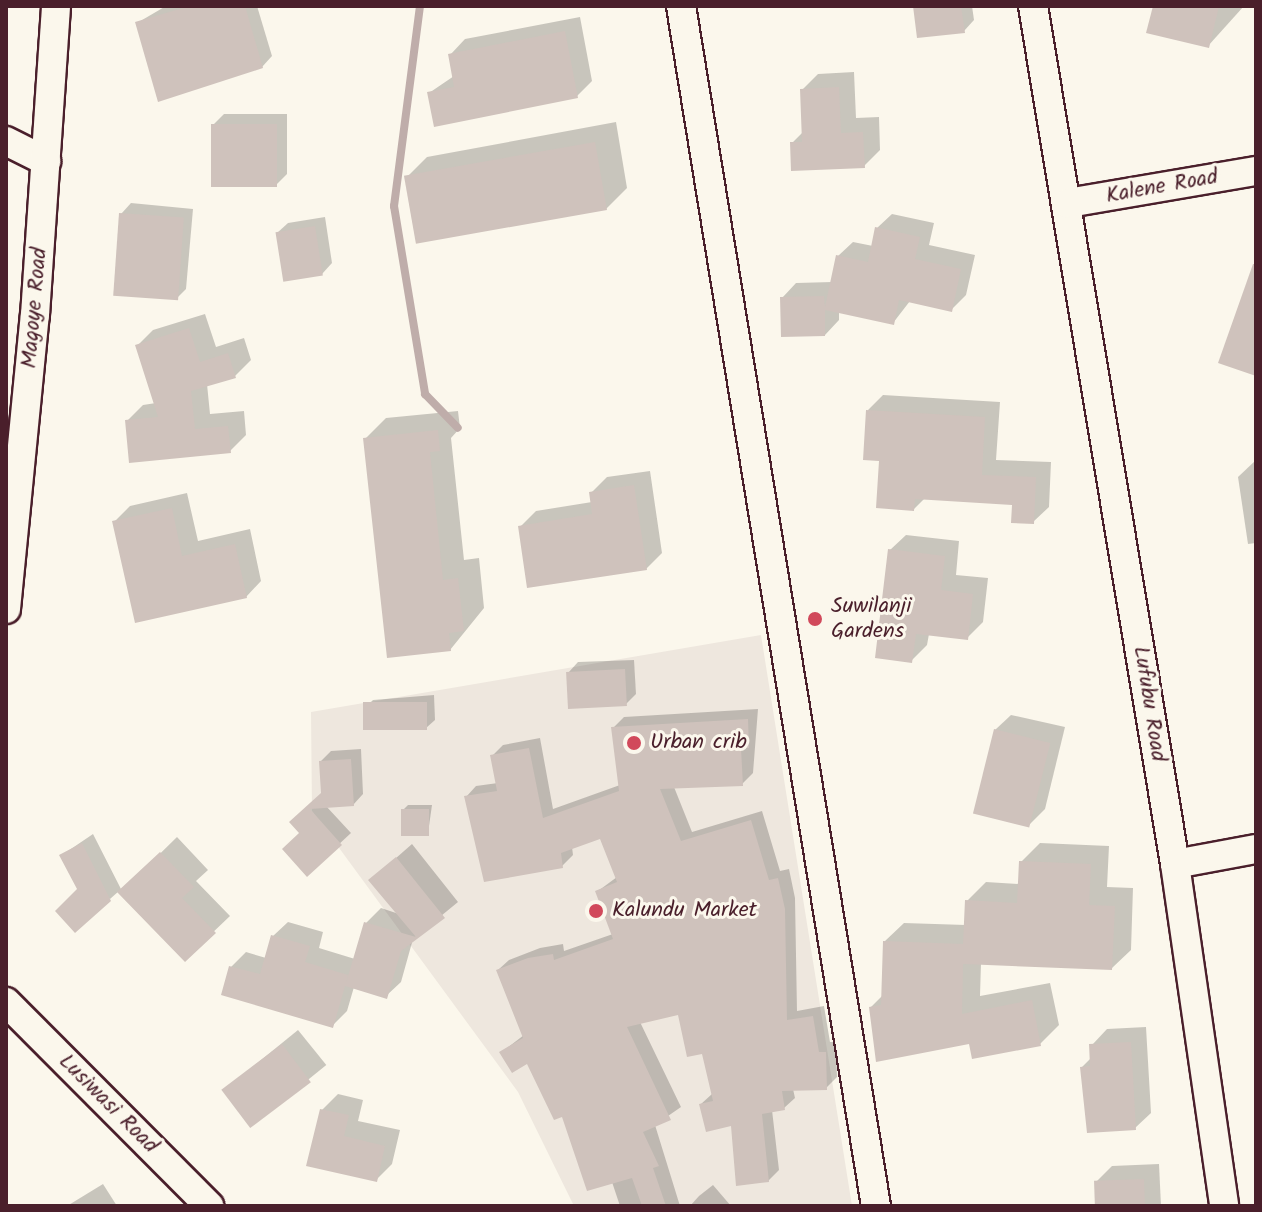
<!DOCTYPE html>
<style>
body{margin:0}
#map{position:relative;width:1262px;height:1212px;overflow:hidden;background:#fbf7ec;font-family:Kalam,sans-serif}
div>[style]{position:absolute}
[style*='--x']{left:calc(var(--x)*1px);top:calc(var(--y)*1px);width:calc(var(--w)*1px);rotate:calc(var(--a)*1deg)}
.built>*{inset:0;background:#eee7de}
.shadow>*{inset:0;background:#0003;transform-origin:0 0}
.stream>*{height:8px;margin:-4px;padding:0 4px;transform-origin:4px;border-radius:4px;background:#bfadaa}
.building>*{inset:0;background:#cfc2bc;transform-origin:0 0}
.roads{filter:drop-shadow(2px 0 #4a1f2b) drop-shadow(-2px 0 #4a1f2b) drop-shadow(0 2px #4a1f2b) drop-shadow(0 -2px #4a1f2b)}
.minor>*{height:28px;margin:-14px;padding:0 14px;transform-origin:14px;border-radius:14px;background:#fbf7ec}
.dots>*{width:22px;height:22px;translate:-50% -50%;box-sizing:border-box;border:4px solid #fbf7ec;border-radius:50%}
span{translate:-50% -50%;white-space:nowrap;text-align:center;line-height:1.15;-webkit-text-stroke:6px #fbf7ec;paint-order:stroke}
.street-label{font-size:22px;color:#4a1f2b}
.poi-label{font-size:22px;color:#4a1f2b}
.left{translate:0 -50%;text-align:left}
.frame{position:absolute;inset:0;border:8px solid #4a1f2b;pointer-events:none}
</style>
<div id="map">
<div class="built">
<i style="clip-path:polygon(761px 635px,852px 1206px,574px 1206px,518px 1092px,312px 811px,311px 712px)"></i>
</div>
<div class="shadow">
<i style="clip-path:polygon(257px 6px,272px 56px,262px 67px,137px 23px,166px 6px)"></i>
<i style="clip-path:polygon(915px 6px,972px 6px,974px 20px,964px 31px)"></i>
<i style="clip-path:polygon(1155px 6px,1244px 6px,1208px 46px)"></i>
<i style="clip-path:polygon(580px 17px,592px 81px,577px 96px,429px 93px,454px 76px,450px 55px,465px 39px)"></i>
<i style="clip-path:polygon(854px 72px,856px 118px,879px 117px,880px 150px,864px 166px,792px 143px,804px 131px,802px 90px,818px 74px)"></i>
<i style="clip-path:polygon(224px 114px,287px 114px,287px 174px,277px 184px,213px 125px)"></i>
<i style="clip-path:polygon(616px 122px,627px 188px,606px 209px,406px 178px,427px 157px)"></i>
<i style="clip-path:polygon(131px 203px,193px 209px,186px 289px,175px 300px,121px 214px)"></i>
<i style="clip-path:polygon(892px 214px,934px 223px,929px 245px,975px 255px,966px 295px,951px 310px,910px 301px,893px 323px,839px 311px,839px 320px,825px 335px,782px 298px,796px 283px,832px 282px,838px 256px,853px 242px,873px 246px,877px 228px)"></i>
<i style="clip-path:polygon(325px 217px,332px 263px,322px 274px,277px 233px,288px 223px)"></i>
<i style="clip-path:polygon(205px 314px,216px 347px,244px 338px,251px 360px,235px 376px,207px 384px,210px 414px,244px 411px,246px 435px,230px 451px,127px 421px,143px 405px,156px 403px,137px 346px,153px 330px)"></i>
<i style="clip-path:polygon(883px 395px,1000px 402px,996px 460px,1051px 462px,1049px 507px,1033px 522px,1014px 503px,925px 498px,914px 509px,882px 459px,868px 410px)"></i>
<i style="clip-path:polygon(458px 411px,460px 428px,451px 438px,464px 560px,479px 558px,484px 608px,450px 650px,365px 439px,386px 418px)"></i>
<i style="clip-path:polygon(1256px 460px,1256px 543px,1248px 544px,1238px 477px)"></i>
<i style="clip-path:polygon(650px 471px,662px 553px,646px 569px,520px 527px,536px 511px,592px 502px,591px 493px,607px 477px)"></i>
<i style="clip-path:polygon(187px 493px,198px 541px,250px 529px,261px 581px,246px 597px,114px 522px,130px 506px)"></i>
<i style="clip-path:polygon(906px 535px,959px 541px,956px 575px,988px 578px,983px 622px,967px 638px,929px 634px,927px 645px,912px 660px,890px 550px)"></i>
<i style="clip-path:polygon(634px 660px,636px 694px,626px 704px,568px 673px,578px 662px)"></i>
<i style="clip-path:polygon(434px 695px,435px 720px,426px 728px,365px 708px,373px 700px)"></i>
<i style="clip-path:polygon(758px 709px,753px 773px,742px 784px,674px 787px,692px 832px,762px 811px,780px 871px,789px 869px,795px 898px,797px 1011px,824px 1006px,830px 1042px,836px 1042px,837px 1077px,826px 1088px,793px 1089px,795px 1098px,784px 1108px,772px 1110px,779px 1170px,768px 1181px,733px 1124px,701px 1104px,712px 1094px,703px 1051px,679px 1013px,640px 1022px,681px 1107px,655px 1125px,680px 1206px,620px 1206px,612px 1182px,528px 1061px,502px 1052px,524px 1035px,498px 970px,509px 960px,540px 948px,563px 944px,564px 951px,613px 934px,598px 891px,617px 877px,601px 836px,572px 847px,573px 855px,562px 866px,466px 797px,476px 786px,498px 783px,492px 756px,503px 745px,540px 738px,553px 809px,620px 785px,613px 728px,624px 717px)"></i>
<i style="clip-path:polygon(1011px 715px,1065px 727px,1045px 809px,1029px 825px,995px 730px)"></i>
<i style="clip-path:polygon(361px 749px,363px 794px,353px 805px,326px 806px,351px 833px,307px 874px,302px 833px,292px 822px,323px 793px,321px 761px,331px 751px)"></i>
<i style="clip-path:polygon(408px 805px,432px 805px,428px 833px,403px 810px)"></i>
<i style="clip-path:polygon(93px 834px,122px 891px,177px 837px,208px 870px,196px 881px,230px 916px,185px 959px,119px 891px,110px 899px,79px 889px,62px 855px)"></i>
<i style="clip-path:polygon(1040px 843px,1109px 846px,1107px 887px,1133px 888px,1131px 950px,1112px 968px,981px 963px,980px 996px,1050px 983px,1059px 1025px,1040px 1044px,971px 1042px,871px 1007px,883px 995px,885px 941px,904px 923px,966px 925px,967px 901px,986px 882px,1020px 884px,1021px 862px)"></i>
<i style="clip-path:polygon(412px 844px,458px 902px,413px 939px,401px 982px,386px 996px,354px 987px,347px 1011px,332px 1026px,231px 967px,246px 952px,266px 958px,273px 936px,288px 922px,323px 932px,319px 948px,355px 959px,366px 923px,381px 908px,399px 914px,371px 880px)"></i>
<i style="clip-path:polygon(1146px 1027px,1151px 1113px,1135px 1128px,1082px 1067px,1092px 1057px,1092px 1045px,1107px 1029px)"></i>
<i style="left:298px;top:1030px;width:45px;height:95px;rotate:51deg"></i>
<i style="clip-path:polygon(338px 1094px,363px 1100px,358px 1121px,400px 1130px,392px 1164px,376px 1180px,322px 1110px)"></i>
<i style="clip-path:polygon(1159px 1164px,1161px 1206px,1097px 1206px,1096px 1182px,1112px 1166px)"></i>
<i style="clip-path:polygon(103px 1184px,117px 1206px,67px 1206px)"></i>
<i style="clip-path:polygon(713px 1185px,731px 1206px,690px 1206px,699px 1196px)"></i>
</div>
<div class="stream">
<i style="--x:420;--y:6;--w:202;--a:97.4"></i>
<i style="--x:394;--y:206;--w:191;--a:80.6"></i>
<i style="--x:425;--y:394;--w:47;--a:45.9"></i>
</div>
<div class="building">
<i style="clip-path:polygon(190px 6px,245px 6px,263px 68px,158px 102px,135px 22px)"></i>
<i style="clip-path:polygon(913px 6px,961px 6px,965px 33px,917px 38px)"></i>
<i style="clip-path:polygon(1153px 6px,1219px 6px,1209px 48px,1146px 33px)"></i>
<i style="clip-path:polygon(565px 31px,578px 98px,434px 127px,427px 92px,454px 87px,448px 54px)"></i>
<i style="clip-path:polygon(839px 87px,841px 133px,863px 132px,865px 168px,791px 171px,790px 142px,802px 142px,800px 89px)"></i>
<i style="left:211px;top:124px;width:66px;height:63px"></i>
<i style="left:595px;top:142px;width:69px;height:194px;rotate:80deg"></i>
<i style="left:119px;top:213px;width:65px;height:83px;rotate:4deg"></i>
<i style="left:315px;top:226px;width:50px;height:40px;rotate:81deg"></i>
<i style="clip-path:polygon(875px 227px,920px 237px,915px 259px,961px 269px,952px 312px,899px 300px,894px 325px,825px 310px,825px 336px,781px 337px,780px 297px,824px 296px,825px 307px,836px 255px,868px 262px)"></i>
<i style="clip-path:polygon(1253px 264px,1256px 264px,1256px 376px,1218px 363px)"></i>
<i style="clip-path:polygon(189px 328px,200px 362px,228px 353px,236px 378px,191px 391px,195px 429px,228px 426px,231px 453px,129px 463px,125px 420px,158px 417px,135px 345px)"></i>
<i style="clip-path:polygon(866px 410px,985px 417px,982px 475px,1036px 477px,1034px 524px,1011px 523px,1012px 505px,915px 499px,914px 511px,876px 508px,879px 461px,863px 460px)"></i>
<i style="clip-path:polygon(438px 430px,440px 451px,430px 452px,443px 580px,458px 578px,464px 631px,449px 633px,451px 651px,387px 658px,363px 438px)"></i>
<i style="clip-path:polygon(634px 485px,647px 570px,527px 588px,518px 526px,592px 514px,589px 492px)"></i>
<i style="clip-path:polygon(172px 508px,182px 556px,235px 544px,247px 598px,135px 623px,112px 521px)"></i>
<i style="clip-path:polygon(888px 549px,945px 556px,941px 590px,973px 594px,968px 640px,916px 634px,912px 663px,875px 658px)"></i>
<i style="left:625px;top:669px;width:37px;height:59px;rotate:87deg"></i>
<i style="left:427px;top:702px;width:28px;height:64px;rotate:90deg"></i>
<i style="clip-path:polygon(748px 719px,749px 748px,741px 748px,743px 786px,660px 789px,681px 841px,751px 820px,769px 880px,778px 878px,785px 909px,787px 1020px,813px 1016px,819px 1052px,826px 1052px,827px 1090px,782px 1091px,785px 1110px,762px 1114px,769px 1182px,736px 1186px,731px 1126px,706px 1132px,699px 1104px,713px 1101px,702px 1054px,687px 1057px,678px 1015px,627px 1027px,671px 1120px,643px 1132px,659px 1166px,653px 1168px,666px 1206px,642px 1206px,632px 1178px,587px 1191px,562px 1117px,554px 1120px,527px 1064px,512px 1073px,499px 1052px,523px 1038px,496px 970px,528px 958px,553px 954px,554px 960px,613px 939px,595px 891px,617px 882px,600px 839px,561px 853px,563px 868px,484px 882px,464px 796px,497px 791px,490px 755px,529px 748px,543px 818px,619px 791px,611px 727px)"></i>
<i style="left:994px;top:729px;width:58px;height:87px;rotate:14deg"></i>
<i style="clip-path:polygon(351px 759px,354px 806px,310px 809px,342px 845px,307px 877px,282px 849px,299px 833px,289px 822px,321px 793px,319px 761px)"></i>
<i style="left:401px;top:809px;width:28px;height:27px"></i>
<i style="clip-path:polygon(82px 843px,111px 901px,75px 933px,55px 911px,77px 889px,59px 855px)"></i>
<i style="clip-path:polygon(160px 852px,194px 887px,182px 898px,216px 933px,185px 962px,117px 892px)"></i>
<i style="clip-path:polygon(396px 857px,445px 918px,401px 951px,387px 999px,345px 986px,333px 1028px,221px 995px,229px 966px,260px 974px,271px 935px,310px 946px,305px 962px,348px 975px,346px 983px,364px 922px,416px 937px,368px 880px)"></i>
<i style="clip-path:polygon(1019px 861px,1091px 864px,1089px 905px,1115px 906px,1112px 970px,963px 964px,962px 1014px,1032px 1000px,1041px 1046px,972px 1059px,969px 1044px,876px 1062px,869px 1007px,881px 1005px,883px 941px,963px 944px,965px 900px,1017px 903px)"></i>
<i style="clip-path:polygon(1131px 1042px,1136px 1130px,1087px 1133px,1080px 1067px,1090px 1066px,1089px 1044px)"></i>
<i style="left:282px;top:1044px;width:48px;height:76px;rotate:53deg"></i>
<i style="clip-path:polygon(320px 1109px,349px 1115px,344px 1136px,385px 1146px,377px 1182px,306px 1166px)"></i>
<i style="left:1144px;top:1179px;width:27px;height:50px;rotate:88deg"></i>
</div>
<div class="roads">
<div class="minor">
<i style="--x:681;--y:6;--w:1216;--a:80.77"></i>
<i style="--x:1033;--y:6;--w:870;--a:80.6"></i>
<i style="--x:1175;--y:864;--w:345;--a:81.8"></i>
<i style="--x:6;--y:141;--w:45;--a:26.6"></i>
<i style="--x:1068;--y:203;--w:191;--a:-9.7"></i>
<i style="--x:6;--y:609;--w:295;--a:-84.4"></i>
<i style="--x:35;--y:315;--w:310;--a:-86.1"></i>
<i style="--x:1175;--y:864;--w:82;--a:-10.5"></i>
<i style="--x:6;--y:1002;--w:288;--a:45.1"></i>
</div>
</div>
<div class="dots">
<i style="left:815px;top:619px;background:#d1495b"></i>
<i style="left:634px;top:743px;background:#d1495b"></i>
<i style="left:596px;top:911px;background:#d1495b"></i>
</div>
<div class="street-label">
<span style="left:1162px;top:187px;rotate:-10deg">Kalene Road</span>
<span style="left:35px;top:308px;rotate:-85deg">Magoye Road</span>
<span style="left:1149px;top:704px;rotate:81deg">Lufubu Road</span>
<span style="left:108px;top:1104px;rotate:45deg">Lusiwasi Road</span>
</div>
<div class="poi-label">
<span class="left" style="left:831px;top:619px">Suwilanji<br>Gardens</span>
<span class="left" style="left:650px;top:743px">Urban crib</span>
<span class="left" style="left:612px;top:911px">Kalundu Market</span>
</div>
<div class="frame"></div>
</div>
